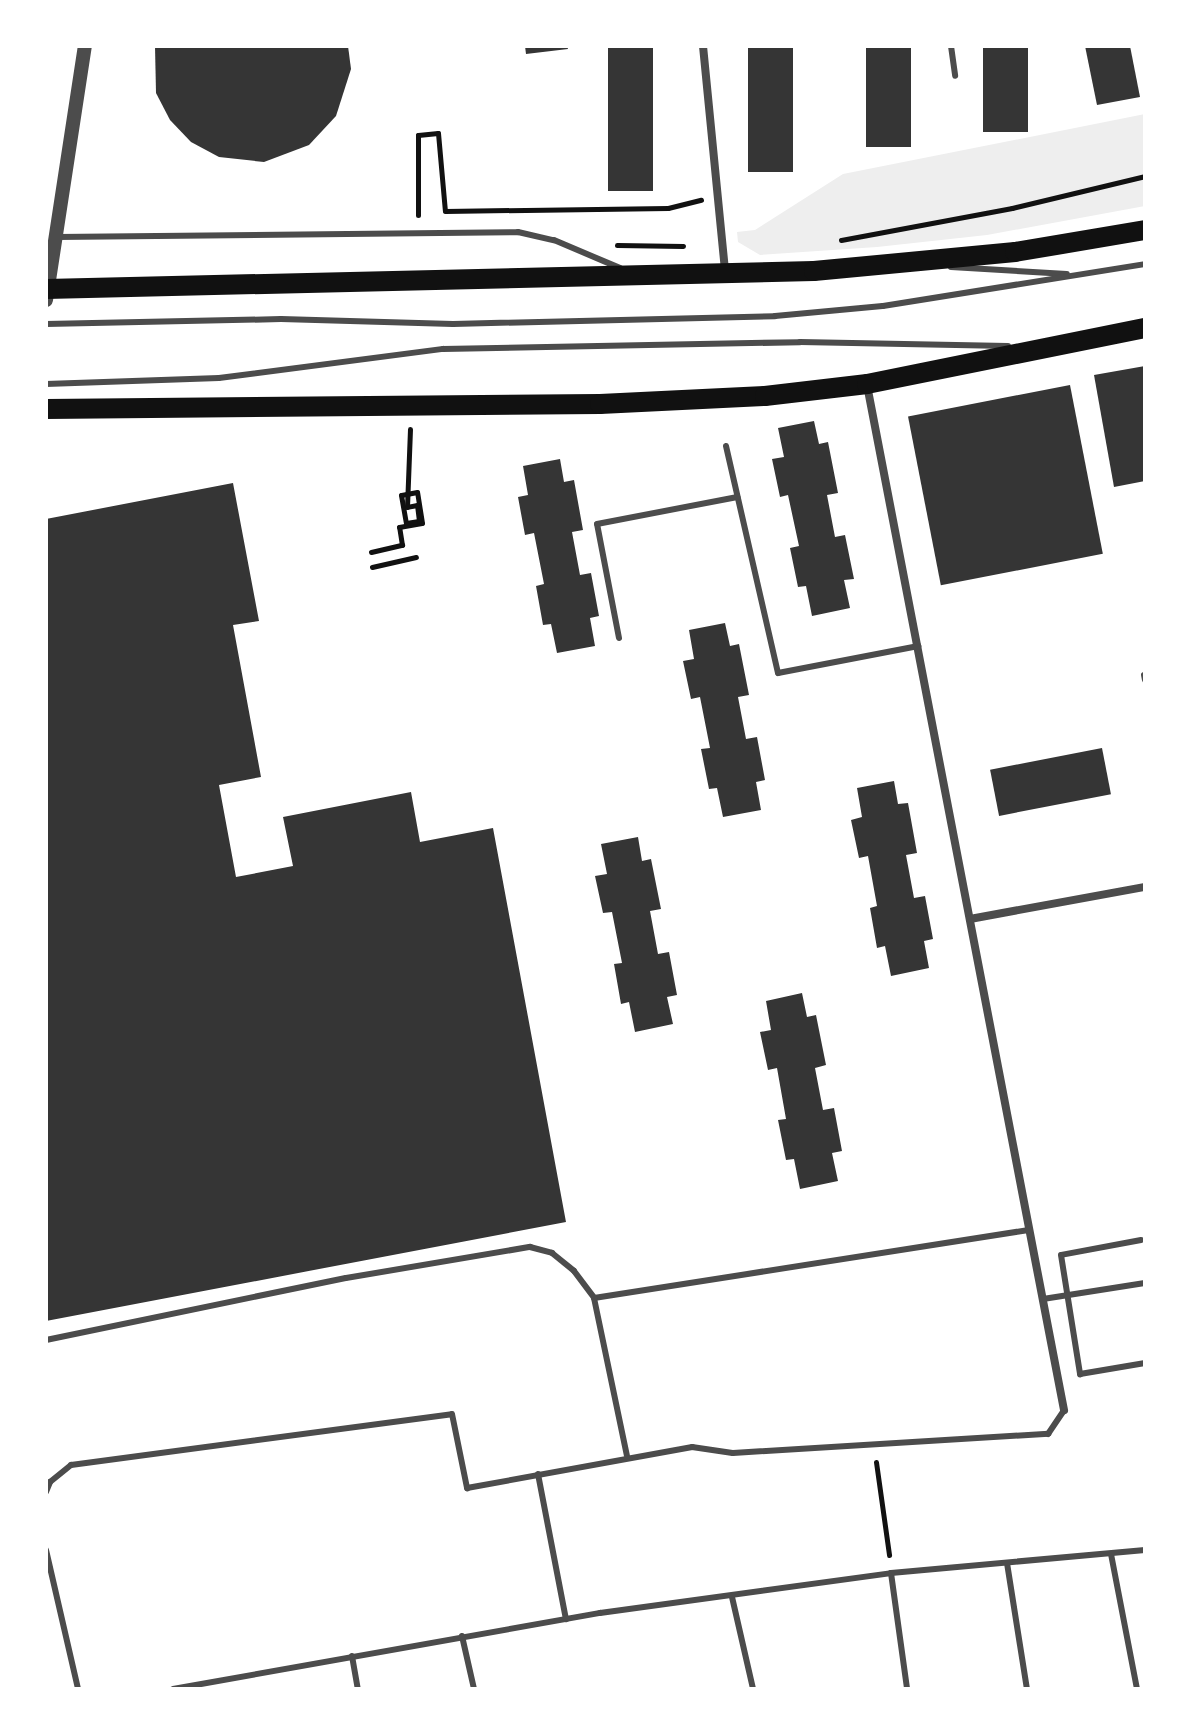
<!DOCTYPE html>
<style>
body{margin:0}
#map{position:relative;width:1191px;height:1735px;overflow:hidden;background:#fff;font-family:"Nunito Sans",sans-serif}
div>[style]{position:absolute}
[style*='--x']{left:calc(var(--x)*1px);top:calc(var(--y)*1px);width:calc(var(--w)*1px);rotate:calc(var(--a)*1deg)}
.green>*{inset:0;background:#eee}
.building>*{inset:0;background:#353535;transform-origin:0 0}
.path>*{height:5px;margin:-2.5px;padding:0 2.5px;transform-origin:2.5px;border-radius:2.5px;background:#111}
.service>*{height:6px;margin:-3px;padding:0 3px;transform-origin:3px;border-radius:3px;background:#4c4c4c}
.minor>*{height:8px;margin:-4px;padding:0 4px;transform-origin:4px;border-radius:4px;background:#4c4c4c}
.tertiary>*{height:14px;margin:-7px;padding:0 7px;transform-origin:7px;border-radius:7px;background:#4c4c4c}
.primary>*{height:20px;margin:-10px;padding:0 10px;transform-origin:10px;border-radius:10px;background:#111}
span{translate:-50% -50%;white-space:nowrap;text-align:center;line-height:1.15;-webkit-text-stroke:8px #fff;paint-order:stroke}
.frame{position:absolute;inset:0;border:48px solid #fff;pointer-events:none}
</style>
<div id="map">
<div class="green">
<i style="clip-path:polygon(1145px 114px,1145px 206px,987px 235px,877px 247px,760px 255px,738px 242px,737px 232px,755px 230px,843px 174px)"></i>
</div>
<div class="building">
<i style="clip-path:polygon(155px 46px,348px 46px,351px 69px,336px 116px,309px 145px,264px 162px,219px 157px,191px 142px,170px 120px,156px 93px)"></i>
<i style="clip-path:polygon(525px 46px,567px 46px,568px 49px,526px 54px)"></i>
<i style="left:608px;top:46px;width:45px;height:145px"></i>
<i style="left:748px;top:46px;width:45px;height:126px"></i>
<i style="left:866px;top:46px;width:45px;height:101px"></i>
<i style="left:983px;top:46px;width:45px;height:86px"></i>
<i style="clip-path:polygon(1085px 46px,1130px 46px,1140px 97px,1097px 105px)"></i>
<i style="clip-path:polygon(1145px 366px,1145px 481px,1114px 487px,1094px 375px)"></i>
<i style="left:1070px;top:385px;width:172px;height:165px;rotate:79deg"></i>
<i style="clip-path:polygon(814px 421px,819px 444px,828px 442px,838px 493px,827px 495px,835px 537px,845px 535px,854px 579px,844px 580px,850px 608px,812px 616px,806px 586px,798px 587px,790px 548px,799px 546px,788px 495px,780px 497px,772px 459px,784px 457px,778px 428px)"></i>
<i style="clip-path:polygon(560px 459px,564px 482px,574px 480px,583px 530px,572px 532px,580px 575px,591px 573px,599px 616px,590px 618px,595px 646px,557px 653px,551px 624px,543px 625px,536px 586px,544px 584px,534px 533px,525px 535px,518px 497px,528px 495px,523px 466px)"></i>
<i style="clip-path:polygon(233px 483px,259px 621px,233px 625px,261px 777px,219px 785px,236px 877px,293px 866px,283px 817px,411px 792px,420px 842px,493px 828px,566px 1222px,46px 1321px,46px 519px)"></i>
<i style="clip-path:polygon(725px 623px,730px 646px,739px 644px,749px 695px,738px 697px,746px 739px,757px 737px,765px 780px,756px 782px,761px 810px,723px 817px,717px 788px,709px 789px,701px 749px,710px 748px,700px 697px,691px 699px,683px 661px,694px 659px,689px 630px)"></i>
<i style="left:1102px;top:748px;width:47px;height:114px;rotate:79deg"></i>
<i style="clip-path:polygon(894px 781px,898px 804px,908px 803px,917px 853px,906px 855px,914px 898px,925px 896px,933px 939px,924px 941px,929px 968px,891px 976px,885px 946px,877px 948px,870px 908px,877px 906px,868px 856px,859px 858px,851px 820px,862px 817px,857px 788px)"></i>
<i style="clip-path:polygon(638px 837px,642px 861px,651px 859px,661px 909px,650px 911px,658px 954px,669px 952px,677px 995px,667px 997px,673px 1024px,635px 1032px,629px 1002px,621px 1004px,614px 964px,622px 963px,612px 912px,603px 913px,595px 876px,607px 874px,601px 844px)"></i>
<i style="clip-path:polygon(802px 993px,807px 1017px,816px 1015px,826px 1065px,815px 1068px,823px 1110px,834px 1108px,842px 1151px,832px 1153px,838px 1181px,800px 1189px,794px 1159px,786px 1160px,778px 1120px,786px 1119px,777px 1068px,768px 1070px,760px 1032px,771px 1030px,766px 1001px)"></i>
</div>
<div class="path">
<i style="--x:418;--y:215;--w:80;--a:-90"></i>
<i style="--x:418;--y:135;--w:20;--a:-6"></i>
<i style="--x:438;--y:133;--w:78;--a:84.9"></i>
<i style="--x:445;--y:211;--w:223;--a:-0.8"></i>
<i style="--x:668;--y:208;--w:34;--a:-14"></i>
<i style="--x:841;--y:240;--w:174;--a:-10.6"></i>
<i style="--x:1012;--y:208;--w:137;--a:-13.5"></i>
<i style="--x:617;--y:245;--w:66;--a:0.9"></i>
<i style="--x:371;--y:552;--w:32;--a:-13"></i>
<i style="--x:402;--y:545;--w:18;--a:-99"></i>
<i style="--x:399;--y:527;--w:23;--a:-10"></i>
<i style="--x:422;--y:523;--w:31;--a:-99"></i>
<i style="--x:417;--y:492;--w:16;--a:169"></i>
<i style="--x:401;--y:495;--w:28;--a:80"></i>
<i style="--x:406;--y:523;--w:13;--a:-9"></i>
<i style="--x:419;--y:521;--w:16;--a:-97"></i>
<i style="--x:417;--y:505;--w:10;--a:169"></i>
<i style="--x:407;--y:507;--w:78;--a:-87.8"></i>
<i style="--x:372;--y:567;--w:45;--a:-12.8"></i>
<i style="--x:876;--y:1462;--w:94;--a:82"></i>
</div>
<div class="service">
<i style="--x:951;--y:46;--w:30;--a:82"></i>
<i style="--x:57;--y:237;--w:461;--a:-0.6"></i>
<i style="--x:518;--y:232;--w:37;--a:13"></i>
<i style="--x:554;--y:240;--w:72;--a:23"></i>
<i style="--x:951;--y:267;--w:116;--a:3.5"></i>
<i style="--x:46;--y:324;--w:235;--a:-1.2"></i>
<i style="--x:281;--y:319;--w:172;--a:1.7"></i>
<i style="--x:453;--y:324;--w:322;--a:-1.4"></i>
<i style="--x:775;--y:316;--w:108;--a:-5.3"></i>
<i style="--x:883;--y:306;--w:265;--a:-9.1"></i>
<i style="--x:46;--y:384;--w:173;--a:-2"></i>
<i style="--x:219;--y:378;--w:226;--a:-7.4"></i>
<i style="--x:443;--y:349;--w:357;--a:-1.1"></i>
<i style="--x:800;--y:342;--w:208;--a:1.1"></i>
<i style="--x:726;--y:446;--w:233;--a:77.1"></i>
<i style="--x:778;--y:673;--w:143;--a:-10.9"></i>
<i style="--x:619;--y:638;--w:116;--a:-100.9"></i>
<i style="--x:597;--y:524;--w:143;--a:-10.9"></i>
<i style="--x:1144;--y:675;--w:5;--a:79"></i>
<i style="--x:1141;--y:1240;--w:81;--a:169.4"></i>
<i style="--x:1061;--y:1255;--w:121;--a:80.9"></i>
<i style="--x:1080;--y:1374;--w:66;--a:-9.6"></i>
<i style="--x:594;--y:1298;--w:440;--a:-8.9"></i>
<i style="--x:1043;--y:1299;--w:103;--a:-8.9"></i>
<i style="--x:46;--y:1340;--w:306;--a:-11.7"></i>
<i style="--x:346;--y:1278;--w:187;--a:-9.6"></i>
<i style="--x:530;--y:1247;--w:23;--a:15"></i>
<i style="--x:552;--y:1253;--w:28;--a:39"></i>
<i style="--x:574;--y:1271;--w:34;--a:53"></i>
<i style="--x:594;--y:1298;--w:161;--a:78.2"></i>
<i style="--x:538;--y:1474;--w:148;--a:79.1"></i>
<i style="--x:46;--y:1492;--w:11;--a:-68"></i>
<i style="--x:50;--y:1482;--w:27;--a:-39"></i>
<i style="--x:71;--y:1465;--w:384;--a:-7.6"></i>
<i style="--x:452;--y:1414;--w:76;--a:78.5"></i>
<i style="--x:467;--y:1488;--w:229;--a:-10.3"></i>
<i style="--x:692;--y:1447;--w:41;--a:8.3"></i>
<i style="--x:733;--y:1453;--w:316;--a:-3.5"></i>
<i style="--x:1048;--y:1434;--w:29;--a:-56"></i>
<i style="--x:46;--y:1550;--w:143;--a:77"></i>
<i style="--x:1111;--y:1554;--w:137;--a:79.1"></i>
<i style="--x:1007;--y:1563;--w:128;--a:81"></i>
<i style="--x:891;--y:1573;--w:117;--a:82.1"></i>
<i style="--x:732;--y:1597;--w:94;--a:77.1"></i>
<i style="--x:462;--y:1636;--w:54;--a:77.2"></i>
<i style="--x:352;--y:1656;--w:34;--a:80"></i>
<i style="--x:173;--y:1689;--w:434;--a:-10.1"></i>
<i style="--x:600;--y:1613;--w:294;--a:-7.8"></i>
<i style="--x:891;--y:1573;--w:255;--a:-5.2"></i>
</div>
<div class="minor">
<i style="--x:703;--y:46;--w:227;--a:84.4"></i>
<i style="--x:867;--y:385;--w:1044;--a:79.12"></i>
<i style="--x:970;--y:919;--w:178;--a:-10.4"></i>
</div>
<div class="tertiary">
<i style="--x:46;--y:300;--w:257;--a:-81.3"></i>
</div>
<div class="primary">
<i style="--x:46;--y:289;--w:768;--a:-1.34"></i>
<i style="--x:814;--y:271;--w:202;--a:-5.4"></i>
<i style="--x:1015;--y:252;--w:132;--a:-9.6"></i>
<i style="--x:46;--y:409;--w:554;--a:-0.52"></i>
<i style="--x:600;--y:404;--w:165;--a:-2.8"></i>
<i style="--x:765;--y:396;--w:103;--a:-6.7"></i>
<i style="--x:867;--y:384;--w:284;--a:-11.4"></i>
</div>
<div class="frame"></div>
</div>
